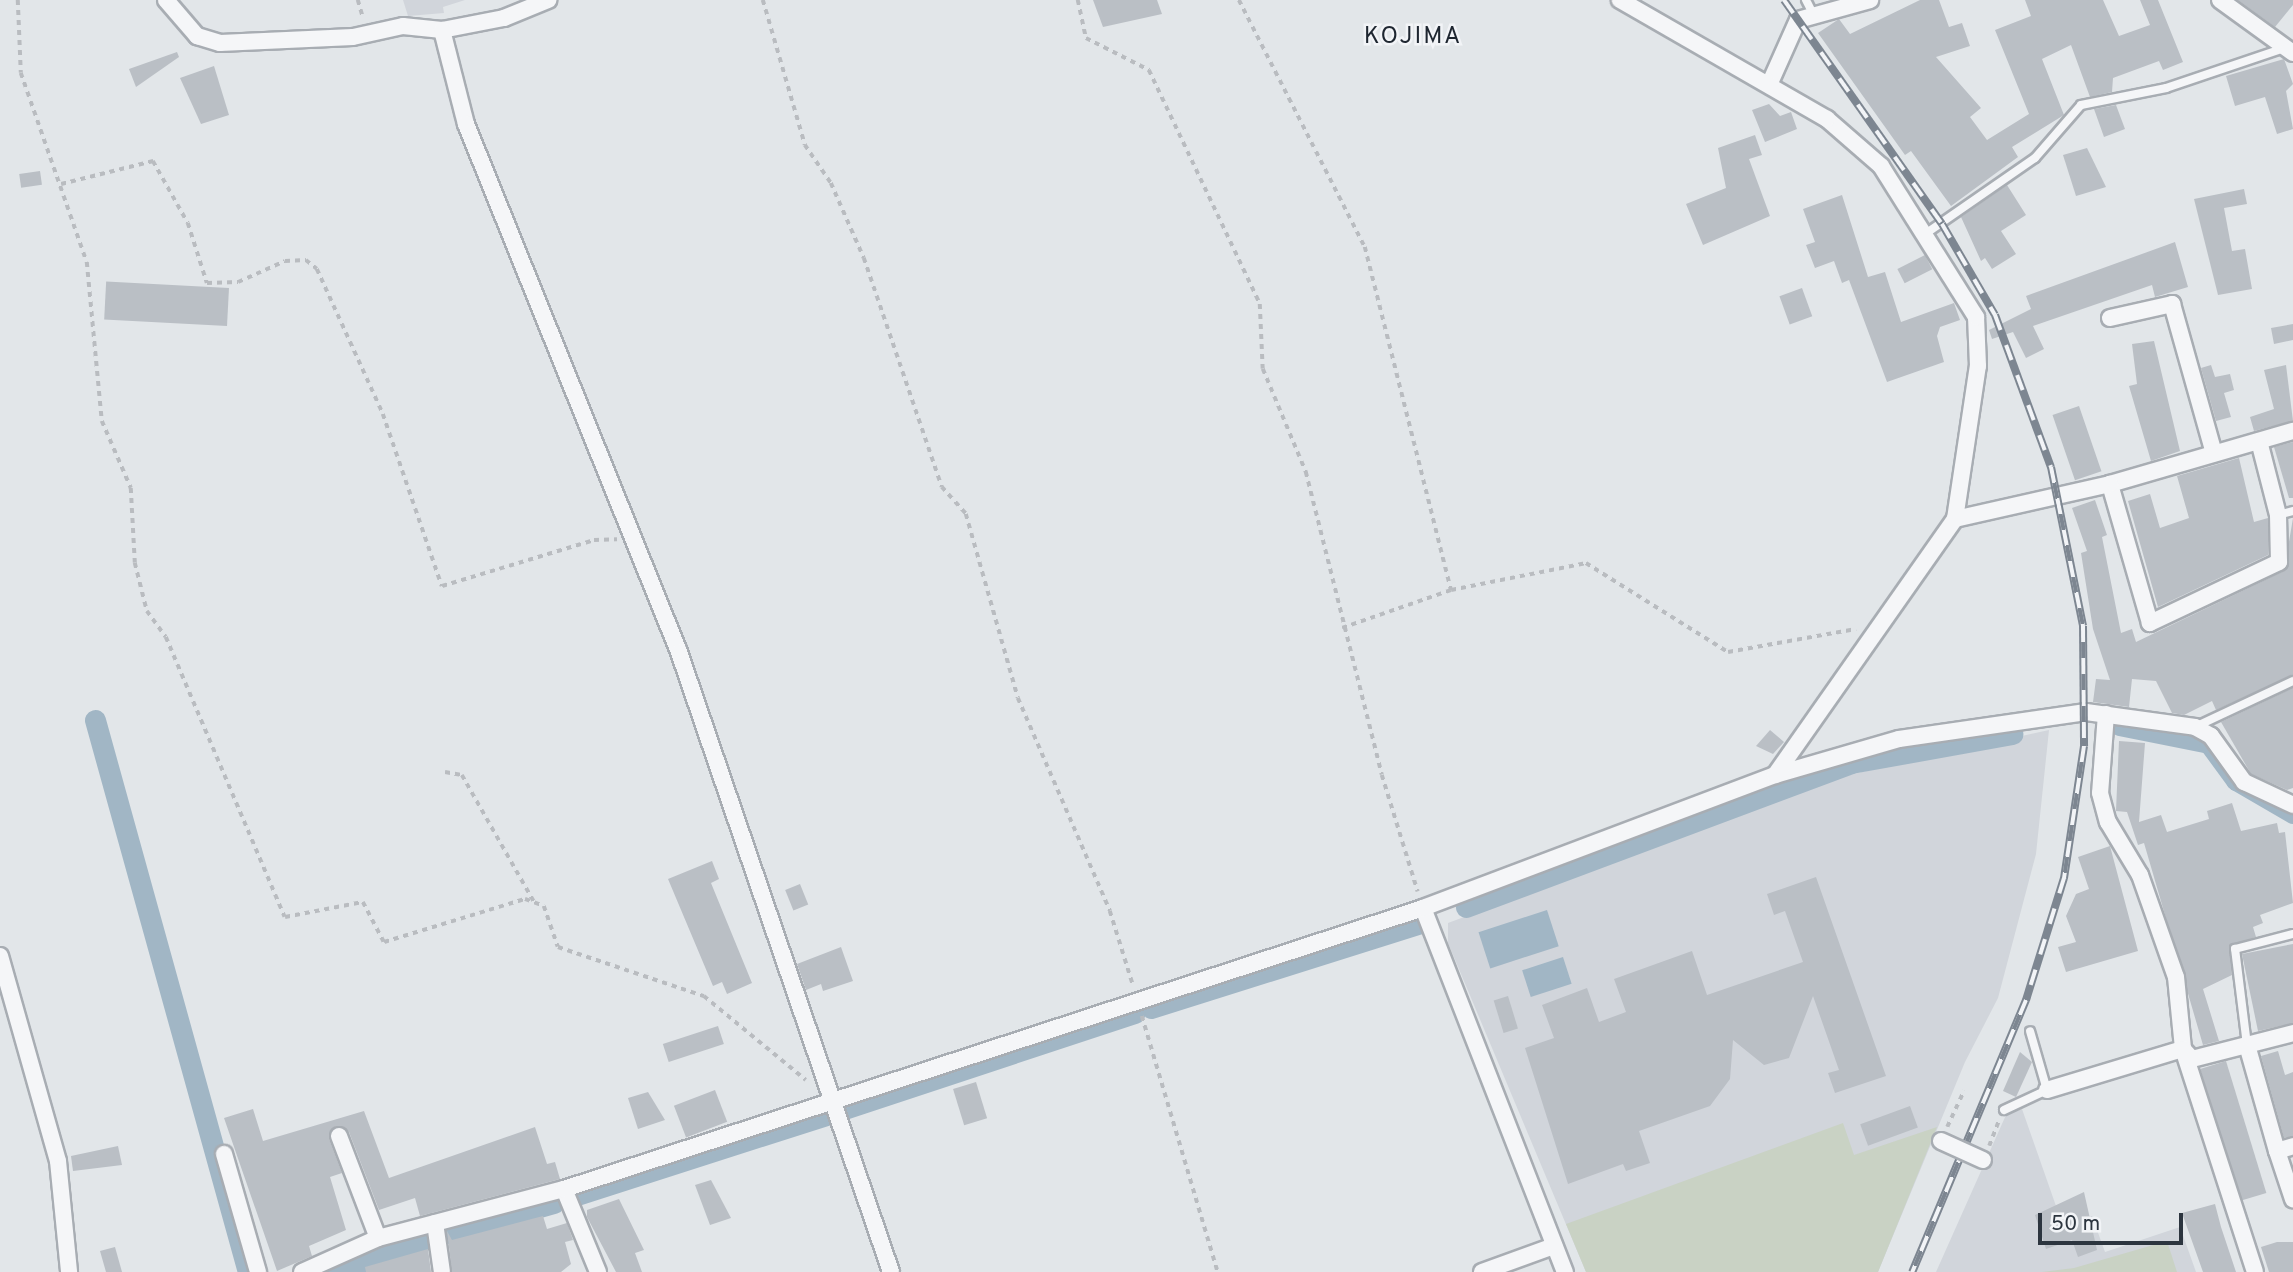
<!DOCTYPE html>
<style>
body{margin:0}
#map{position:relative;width:2293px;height:1272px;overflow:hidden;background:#e2e6e9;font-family:Overpass,sans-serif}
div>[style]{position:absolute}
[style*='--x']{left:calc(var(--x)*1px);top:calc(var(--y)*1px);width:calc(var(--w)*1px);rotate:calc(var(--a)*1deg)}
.built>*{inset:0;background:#d1d5db}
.green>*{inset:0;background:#c9d2c4}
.water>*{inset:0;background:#a1b6c5;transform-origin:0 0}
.canal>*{height:21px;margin:-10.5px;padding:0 10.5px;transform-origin:10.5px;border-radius:10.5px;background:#a1b6c5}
.building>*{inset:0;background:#babfc5;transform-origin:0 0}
.path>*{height:3.5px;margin-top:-1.75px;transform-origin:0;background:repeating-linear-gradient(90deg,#b9bcc0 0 5px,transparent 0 10px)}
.roads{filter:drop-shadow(2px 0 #a8adb3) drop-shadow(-2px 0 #a8adb3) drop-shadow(0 2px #a8adb3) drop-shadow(0 -2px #a8adb3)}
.lane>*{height:8px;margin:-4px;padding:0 4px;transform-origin:4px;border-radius:4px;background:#f5f6f8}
.street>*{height:16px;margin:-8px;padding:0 8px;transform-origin:8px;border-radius:8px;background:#f5f6f8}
.rail>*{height:8px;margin-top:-4px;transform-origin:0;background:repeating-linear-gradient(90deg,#f2f4f7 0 16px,#7d8691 0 32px);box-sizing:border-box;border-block:2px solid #7d8691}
.bridges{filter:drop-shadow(2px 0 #a8adb3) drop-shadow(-2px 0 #a8adb3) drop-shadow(0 2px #a8adb3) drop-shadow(0 -2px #a8adb3)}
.street-bridge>*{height:16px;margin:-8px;padding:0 8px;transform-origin:8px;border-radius:8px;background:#f5f6f8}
span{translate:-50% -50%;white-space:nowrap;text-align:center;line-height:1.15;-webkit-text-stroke:5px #f2f4f7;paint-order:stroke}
.quarter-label{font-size:24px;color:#1e2630;letter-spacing:2px}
.scale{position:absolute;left:2038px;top:1213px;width:145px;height:32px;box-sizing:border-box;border:4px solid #2c353f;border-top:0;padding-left:9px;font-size:21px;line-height:24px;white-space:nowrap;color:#2c353f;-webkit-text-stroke:5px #f2f4f7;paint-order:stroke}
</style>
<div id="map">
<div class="built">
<i style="clip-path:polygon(403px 0,465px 0,443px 7px,444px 13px,408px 16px)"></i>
<i style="clip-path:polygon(2049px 730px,2036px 854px,1998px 998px,1965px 1062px,1878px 1272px,1586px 1272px,1448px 943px,1448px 923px,1844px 776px)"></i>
<i style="clip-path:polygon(2022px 1109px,2063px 1226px,2092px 1216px,2105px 1252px,2180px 1227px,2196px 1272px,1936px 1272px,2006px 1115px)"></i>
</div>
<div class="green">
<i style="clip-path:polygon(1843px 1123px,1854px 1155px,1937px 1127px,1878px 1272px,1586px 1272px,1566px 1224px)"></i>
<i style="clip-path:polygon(2167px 1241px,2177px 1272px,2042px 1272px,2074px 1268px)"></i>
</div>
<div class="water">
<i style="left:1547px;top:910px;width:38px;height:72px;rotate:72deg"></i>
<i style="left:1563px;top:957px;width:28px;height:43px;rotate:72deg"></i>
</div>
<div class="canal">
<i style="--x:95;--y:720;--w:573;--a:74.51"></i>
<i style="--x:2119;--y:725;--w:92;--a:11.3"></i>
<i style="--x:2209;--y:743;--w:46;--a:53.9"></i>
<i style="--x:2236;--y:780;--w:66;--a:30.1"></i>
<i style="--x:1466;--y:907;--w:411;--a:-20.5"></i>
<i style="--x:1851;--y:763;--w:164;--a:-10.2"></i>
<i style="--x:1151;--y:1008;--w:283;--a:-17.5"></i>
<i style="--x:841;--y:1110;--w:309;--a:-18.3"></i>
<i style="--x:580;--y:1194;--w:258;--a:-17.8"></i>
<i style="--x:447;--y:1233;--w:111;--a:-15.7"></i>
<i style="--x:332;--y:1272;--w:101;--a:-19.2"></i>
</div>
<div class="building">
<i style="clip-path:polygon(1093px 0,1157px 0,1162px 14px,1103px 27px)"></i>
<i style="clip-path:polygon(1920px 0,1939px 0,1949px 27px,1962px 23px,1970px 46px,1936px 57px,1981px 108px,1970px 117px,1987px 140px,2029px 114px,1995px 30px,2031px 16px,2025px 0,2103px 0,2119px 36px,2150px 25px,2140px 0,2158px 0,2183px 62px,2163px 70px,2159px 61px,2113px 78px,2112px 92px,2090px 97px,2071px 45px,2042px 59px,2064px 115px,2012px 147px,2018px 157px,1951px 206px,1911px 151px,1905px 155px,1818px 33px,1839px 19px,1850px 34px)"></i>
<i style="clip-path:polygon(2238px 0,2293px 0,2293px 5px,2275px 27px)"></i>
<i style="clip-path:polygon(177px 52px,179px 57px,136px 87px,129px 69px)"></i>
<i style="clip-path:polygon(2284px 59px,2293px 84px,2286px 91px,2293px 129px,2277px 134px,2265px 97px,2235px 106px,2226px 76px)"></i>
<i style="clip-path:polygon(214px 66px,229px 115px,201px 124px,180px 78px)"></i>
<i style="clip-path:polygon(1769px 104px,1780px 116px,1791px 112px,1797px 129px,1765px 142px,1752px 110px)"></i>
<i style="clip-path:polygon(2116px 105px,2125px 129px,2104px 137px,2094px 109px)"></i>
<i style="clip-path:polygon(1755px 135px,1762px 155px,1749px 159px,1770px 216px,1703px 245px,1686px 204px,1726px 188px,1718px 148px)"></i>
<i style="clip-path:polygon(2087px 148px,2106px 187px,2076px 196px,2063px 155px)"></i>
<i style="left:40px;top:171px;width:14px;height:21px;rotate:82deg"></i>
<i style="clip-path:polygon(2007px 185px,2026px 215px,2001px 231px,2016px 254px,1992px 269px,1985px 258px,1981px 261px,1961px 217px)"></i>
<i style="clip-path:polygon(2244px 189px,2247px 204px,2224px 208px,2232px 251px,2245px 249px,2252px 289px,2218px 295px,2194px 199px)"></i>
<i style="clip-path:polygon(1842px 195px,1868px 277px,1885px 272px,1901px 322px,1954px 303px,1960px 320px,1940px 327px,1937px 336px,1944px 362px,1887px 382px,1849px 280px,1842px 283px,1834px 261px,1815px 268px,1806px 245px,1815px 242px,1803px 209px)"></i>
<i style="clip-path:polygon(2175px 242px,2188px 287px,2155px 297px,2152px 285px,2033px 326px,2044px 349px,2026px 358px,2013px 332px,1992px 339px,1989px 330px,2031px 309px,2026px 296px)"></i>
<i style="left:1925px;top:255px;width:16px;height:31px;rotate:63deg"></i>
<i style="left:229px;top:288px;width:38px;height:123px;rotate:93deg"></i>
<i style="left:1802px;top:288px;width:30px;height:24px;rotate:70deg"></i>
<i style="clip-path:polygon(2293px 324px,2293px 340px,2274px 344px,2271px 328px)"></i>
<i style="clip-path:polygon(2154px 341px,2180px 451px,2151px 461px,2129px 386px,2137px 384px,2132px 344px)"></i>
<i style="clip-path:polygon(2211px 365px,2215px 377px,2230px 374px,2234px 390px,2224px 393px,2231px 417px,2216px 421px,2201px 368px)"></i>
<i style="clip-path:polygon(2286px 365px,2293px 421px,2254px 431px,2250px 417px,2274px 409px,2264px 370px)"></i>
<i style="left:2079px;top:406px;width:69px;height:28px;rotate:71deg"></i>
<i style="clip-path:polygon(2293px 442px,2293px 498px,2289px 498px,2274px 447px)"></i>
<i style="clip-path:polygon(2239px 458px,2254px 522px,2268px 518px,2268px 555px,2158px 607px,2128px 501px,2150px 494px,2160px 528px,2189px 518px,2177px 476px)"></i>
<i style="clip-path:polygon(2095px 500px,2107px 535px,2102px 537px,2121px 633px,2132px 629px,2136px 642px,2284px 571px,2293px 518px,2293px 675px,2216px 710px,2212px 701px,2184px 715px,2172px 713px,2156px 681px,2132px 679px,2129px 707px,2093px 702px,2096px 679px,2110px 680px,2093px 629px,2081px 553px,2087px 551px,2072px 508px)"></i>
<i style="clip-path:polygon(2293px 688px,2293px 788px,2287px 790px,2251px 774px,2221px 722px)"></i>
<i style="clip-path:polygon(1770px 730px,1784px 742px,1773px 754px,1756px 746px)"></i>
<i style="clip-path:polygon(2119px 741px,2145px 743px,2139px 822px,2161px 815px,2167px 832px,2209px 819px,2207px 811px,2232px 803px,2241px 831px,2277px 823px,2279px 833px,2285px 832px,2293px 903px,2260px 915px,2263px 923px,2253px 927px,2256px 937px,2229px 946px,2232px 975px,2203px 989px,2219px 1041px,2203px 1045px,2144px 843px,2138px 845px,2127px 812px,2116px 811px)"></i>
<i style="clip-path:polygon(2110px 846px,2138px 951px,2066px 972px,2058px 947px,2076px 942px,2066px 916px,2076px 894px,2089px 889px,2078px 857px)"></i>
<i style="clip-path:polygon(712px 861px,719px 879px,711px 883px,752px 983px,727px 994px,722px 982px,713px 986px,668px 879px)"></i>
<i style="clip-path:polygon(1816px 877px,1886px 1076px,1835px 1093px,1828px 1073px,1839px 1070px,1813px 996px,1789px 1058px,1764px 1065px,1733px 1040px,1730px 1079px,1710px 1106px,1639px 1131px,1650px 1163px,1626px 1171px,1623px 1164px,1568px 1184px,1525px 1048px,1554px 1038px,1542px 1005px,1587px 988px,1599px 1022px,1626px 1012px,1614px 979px,1692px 951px,1707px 995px,1803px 962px,1785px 911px,1774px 915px,1767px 894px)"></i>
<i style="left:800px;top:884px;width:22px;height:16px;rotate:68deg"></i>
<i style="clip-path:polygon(2293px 944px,2293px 1023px,2258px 1031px,2242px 954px)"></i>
<i style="clip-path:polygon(841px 947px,853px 981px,823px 991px,821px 984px,806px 990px,797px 964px)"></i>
<i style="left:1508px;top:996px;width:34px;height:15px;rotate:73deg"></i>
<i style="left:718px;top:1026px;width:19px;height:58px;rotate:72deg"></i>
<i style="clip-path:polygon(2278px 1051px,2285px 1075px,2293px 1072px,2293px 1136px,2284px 1138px,2261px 1056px)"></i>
<i style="clip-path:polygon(2020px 1052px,2032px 1062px,2016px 1097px,2003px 1091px)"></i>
<i style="left:2226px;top:1061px;width:138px;height:27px;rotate:73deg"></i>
<i style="left:976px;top:1082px;width:38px;height:24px;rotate:73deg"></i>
<i style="left:715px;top:1090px;width:34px;height:44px;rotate:69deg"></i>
<i style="clip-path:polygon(648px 1092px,665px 1120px,638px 1129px,628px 1098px)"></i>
<i style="left:1910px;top:1106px;width:23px;height:53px;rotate:70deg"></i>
<i style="clip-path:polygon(253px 1109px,263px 1141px,364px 1111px,389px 1178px,535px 1127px,547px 1164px,555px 1162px,560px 1179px,420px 1216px,415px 1198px,379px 1210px,349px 1132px,336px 1126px,329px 1139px,342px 1173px,330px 1177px,346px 1230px,309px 1246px,312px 1256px,277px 1271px,224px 1118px)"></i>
<i style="clip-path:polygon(118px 1146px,122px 1165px,73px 1171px,71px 1156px)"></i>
<i style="clip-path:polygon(711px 1180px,731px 1218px,710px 1225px,695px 1185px)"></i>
<i style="clip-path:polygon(2084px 1192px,2097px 1250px,2078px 1257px,2072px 1240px,2046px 1249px,2035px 1215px)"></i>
<i style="clip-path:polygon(619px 1199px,644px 1250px,635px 1253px,642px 1272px,616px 1272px,587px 1217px,587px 1210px)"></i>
<i style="clip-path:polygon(2215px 1204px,2221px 1227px,2236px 1272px,2203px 1272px,2182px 1213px)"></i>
<i style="clip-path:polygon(543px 1216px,547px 1229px,567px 1223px,573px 1240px,565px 1242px,571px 1264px,561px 1272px,452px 1272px,447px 1231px,452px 1240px)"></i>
<i style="clip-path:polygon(2277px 1242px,2293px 1242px,2293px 1272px,2269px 1272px,2261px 1247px)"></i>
<i style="clip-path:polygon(115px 1247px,122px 1272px,106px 1272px,100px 1251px)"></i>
<i style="clip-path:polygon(428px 1249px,431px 1272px,366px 1272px,365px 1267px)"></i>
</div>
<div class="path">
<i style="--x:18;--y:0;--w:73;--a:87.6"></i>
<i style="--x:21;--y:73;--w:200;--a:70.8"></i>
<i style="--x:87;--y:262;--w:160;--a:84.6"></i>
<i style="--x:102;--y:421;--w:73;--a:66.6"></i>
<i style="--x:131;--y:488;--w:75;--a:86.9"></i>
<i style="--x:135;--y:563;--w:49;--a:76"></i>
<i style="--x:147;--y:611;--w:32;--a:54"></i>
<i style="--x:166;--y:637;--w:304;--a:67"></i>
<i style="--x:285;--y:917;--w:79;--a:-10.9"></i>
<i style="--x:363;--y:902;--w:45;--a:62.3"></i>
<i style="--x:384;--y:942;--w:147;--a:-17"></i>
<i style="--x:525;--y:899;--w:20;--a:20"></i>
<i style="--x:544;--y:906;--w:43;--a:71.1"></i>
<i style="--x:558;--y:947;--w:154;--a:18.6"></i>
<i style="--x:704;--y:996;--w:132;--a:39.5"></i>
<i style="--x:358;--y:0;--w:19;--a:74"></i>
<i style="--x:763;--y:0;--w:151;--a:73.8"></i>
<i style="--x:805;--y:145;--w:46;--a:55.6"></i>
<i style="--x:831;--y:183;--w:82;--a:66.3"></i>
<i style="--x:864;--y:258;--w:242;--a:71.2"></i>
<i style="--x:942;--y:487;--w:36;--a:48"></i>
<i style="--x:966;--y:514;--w:191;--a:74.2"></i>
<i style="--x:1018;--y:698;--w:232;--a:66.6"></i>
<i style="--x:1110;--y:911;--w:77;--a:72.7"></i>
<i style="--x:1078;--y:0;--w:39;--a:78"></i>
<i style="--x:1086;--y:38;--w:71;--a:26.9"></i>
<i style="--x:1149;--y:70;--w:259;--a:64.6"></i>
<i style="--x:1260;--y:304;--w:65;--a:87.4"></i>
<i style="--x:1263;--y:369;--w:112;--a:67.3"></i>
<i style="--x:1306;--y:472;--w:312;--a:75.9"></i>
<i style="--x:1382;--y:775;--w:122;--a:72.9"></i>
<i style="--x:1239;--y:0;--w:277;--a:63"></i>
<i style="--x:1365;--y:247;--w:354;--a:75.9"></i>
<i style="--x:61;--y:184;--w:95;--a:-14"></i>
<i style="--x:153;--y:161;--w:71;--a:60.6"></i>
<i style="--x:188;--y:223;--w:63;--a:72.4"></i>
<i style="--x:207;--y:283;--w:31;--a:-2"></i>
<i style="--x:238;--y:282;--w:51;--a:-24.1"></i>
<i style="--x:285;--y:261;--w:21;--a:-3"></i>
<i style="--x:306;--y:260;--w:14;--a:39"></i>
<i style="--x:317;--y:269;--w:159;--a:65.5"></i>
<i style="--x:383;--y:414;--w:182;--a:71.1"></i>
<i style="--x:442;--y:586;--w:159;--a:-16.8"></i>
<i style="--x:594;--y:540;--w:23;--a:-2"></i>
<i style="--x:1342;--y:628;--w:115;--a:-19.2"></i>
<i style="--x:1451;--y:590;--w:138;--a:-11.3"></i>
<i style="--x:1586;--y:563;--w:168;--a:32.1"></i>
<i style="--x:1728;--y:652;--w:130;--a:-10.2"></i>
<i style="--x:445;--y:772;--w:17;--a:10"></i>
<i style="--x:462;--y:775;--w:146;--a:60.4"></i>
<i style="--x:1142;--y:1016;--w:267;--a:73.5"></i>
<i style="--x:1947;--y:1127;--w:40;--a:-65"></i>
<i style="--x:1989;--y:1146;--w:28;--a:-69"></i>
</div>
<div class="roads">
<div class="lane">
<i style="--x:1806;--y:0;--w:18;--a:63"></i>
<i style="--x:1928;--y:232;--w:130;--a:-34.7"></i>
<i style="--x:2035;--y:158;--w:70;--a:-49"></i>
<i style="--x:2081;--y:105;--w:87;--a:-11.3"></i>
<i style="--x:2166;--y:88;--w:125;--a:-18.7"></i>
<i style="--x:2278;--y:515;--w:16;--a:-15"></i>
<i style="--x:2195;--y:727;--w:108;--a:-25.1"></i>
<i style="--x:2247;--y:1045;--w:97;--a:-97.1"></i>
<i style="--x:2235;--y:949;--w:60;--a:-14.5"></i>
<i style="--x:2004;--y:1110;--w:47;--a:-24.9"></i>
<i style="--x:2047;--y:1090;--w:61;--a:-106.1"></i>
</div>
<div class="street">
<i style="--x:166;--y:0;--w:48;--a:49.3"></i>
<i style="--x:197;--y:36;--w:24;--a:17"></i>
<i style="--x:220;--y:43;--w:133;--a:-2.6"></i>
<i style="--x:353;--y:37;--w:51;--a:-12.4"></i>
<i style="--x:403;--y:26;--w:39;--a:6"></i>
<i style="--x:442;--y:30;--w:63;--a:-11"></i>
<i style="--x:504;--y:18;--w:48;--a:-22.2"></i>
<i style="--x:2220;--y:0;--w:90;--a:36"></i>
<i style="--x:442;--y:30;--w:97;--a:75.7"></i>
<i style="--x:466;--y:124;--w:569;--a:68.03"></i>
<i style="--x:679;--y:652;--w:655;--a:71.12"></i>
<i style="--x:1769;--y:85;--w:71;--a:-66"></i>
<i style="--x:1798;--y:20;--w:75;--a:-15.5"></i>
<i style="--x:2110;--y:318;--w:64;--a:-12.7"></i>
<i style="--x:2172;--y:304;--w:155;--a:74.3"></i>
<i style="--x:2259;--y:441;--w:76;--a:75.6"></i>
<i style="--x:2278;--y:515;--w:47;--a:88.8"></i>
<i style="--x:2279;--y:562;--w:143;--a:154.7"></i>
<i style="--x:2150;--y:623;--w:145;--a:-106.1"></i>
<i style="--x:2110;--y:484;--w:191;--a:-16.2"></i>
<i style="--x:1955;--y:519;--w:159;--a:-12.7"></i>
<i style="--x:2106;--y:714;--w:79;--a:94.3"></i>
<i style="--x:2100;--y:793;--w:30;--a:75"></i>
<i style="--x:2108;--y:822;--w:62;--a:58.9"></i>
<i style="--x:2140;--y:875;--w:108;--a:70.6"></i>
<i style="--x:2176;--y:977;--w:72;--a:84.4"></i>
<i style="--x:2183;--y:1049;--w:234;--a:72.1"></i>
<i style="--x:1775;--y:775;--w:129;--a:-16.2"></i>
<i style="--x:1899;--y:739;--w:189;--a:-8.2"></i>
<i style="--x:2086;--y:712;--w:110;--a:7.8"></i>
<i style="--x:2195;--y:727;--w:18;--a:29"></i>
<i style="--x:2211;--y:736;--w:57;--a:54.3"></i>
<i style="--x:2244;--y:782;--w:54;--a:25.1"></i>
<i style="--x:1423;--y:908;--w:391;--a:68.7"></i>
<i style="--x:0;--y:956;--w:213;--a:74.2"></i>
<i style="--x:58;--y:1161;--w:112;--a:84.3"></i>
<i style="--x:2247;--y:1045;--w:110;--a:74.2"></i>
<i style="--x:2277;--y:1151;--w:17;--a:-17"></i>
<i style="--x:2047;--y:1090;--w:142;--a:-16.8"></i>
<i style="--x:2183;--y:1049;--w:13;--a:48"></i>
<i style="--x:2192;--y:1059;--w:104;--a:-14.4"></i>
<i style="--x:339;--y:1136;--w:109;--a:69.1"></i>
<i style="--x:2277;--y:1151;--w:51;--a:71.6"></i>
<i style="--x:224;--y:1154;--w:123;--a:73.9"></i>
<i style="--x:564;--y:1189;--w:90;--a:67.7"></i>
<i style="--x:435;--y:1223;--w:49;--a:81.9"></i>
<i style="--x:302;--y:1272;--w:83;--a:-24.1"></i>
<i style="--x:378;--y:1238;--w:192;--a:-14.8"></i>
<i style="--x:564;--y:1189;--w:904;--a:-18.11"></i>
<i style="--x:1423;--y:908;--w:376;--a:-20.7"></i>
<i style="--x:1775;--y:775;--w:313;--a:-54.9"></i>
<i style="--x:1955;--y:519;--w:155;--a:-81.5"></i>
<i style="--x:1978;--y:366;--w:49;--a:-92.3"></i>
<i style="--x:1976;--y:317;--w:178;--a:-122.2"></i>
<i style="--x:1881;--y:166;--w:72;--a:-139"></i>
<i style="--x:1827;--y:119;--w:239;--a:-150.1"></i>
<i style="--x:1482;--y:1272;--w:77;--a:-19.9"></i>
</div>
</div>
<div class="rail">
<i style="--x:1784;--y:0;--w:274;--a:54.8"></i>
<i style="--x:1942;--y:224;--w:105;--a:59.8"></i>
<i style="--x:1995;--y:315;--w:162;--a:69.8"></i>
<i style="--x:2051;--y:467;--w:162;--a:78.6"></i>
<i style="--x:2083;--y:626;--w:120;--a:89.5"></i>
<i style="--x:2084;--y:746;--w:134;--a:98.6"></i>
<i style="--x:2064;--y:878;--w:128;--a:107.3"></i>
<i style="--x:2026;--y:1000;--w:295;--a:112.7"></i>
</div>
<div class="bridges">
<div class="street-bridge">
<i style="--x:1941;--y:1141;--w:46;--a:24.3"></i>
</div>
</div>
<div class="quarter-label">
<span style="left:1413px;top:38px">KOJIMA</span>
</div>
<div class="scale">50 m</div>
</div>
